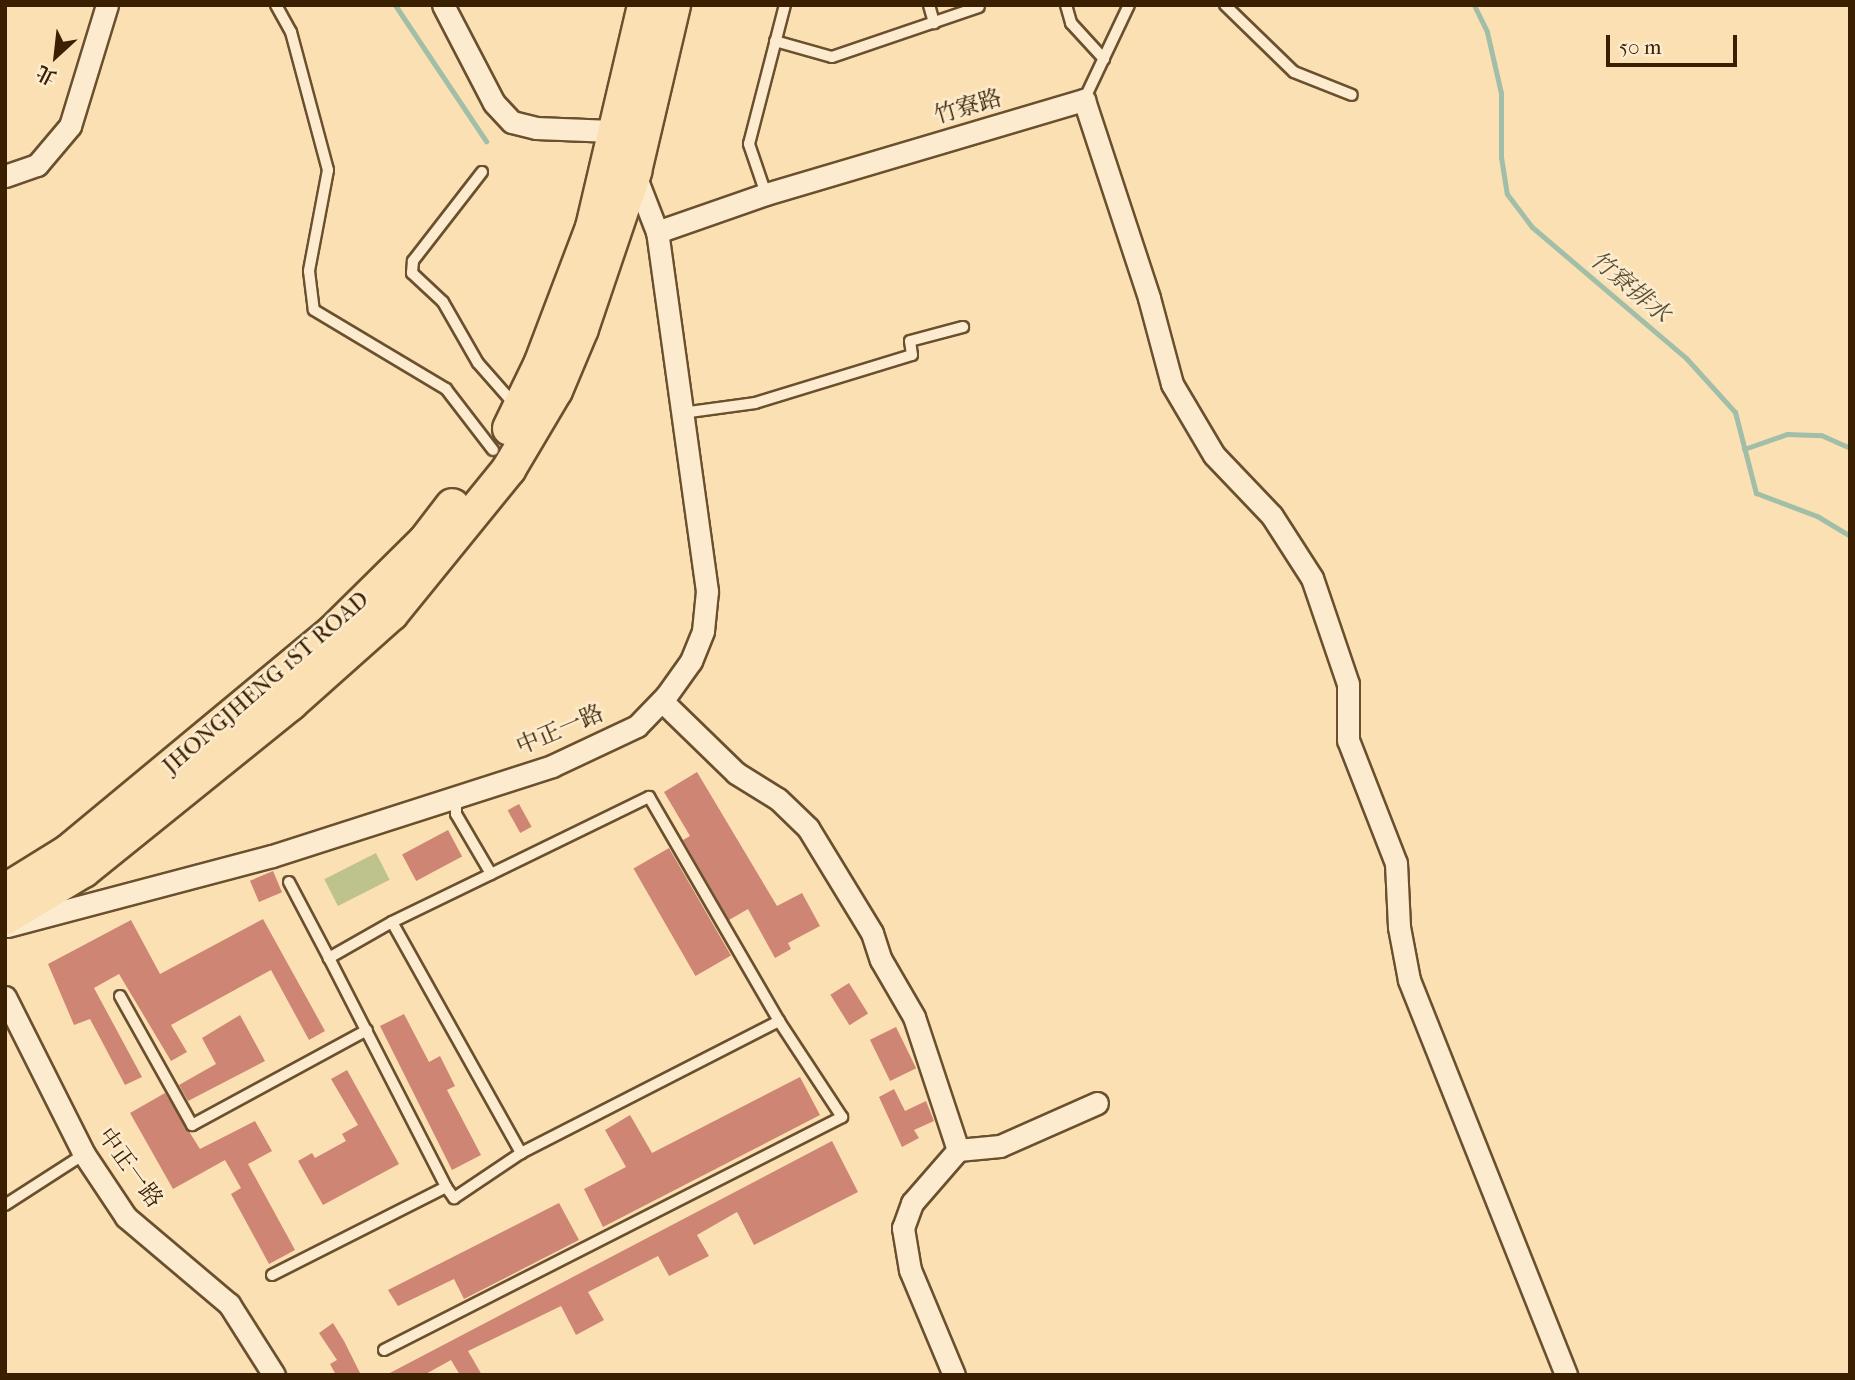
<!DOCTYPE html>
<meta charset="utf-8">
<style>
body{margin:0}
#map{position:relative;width:1855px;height:1380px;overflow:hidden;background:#fbe0b3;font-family:"IM FELL French Canon","Noto Serif TC",serif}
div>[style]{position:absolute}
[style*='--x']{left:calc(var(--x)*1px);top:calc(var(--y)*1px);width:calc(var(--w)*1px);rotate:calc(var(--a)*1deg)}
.green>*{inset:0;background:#bec28d;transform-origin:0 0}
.stream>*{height:5px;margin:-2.5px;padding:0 2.5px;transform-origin:2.5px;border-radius:2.5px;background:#a0bea8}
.building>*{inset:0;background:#cf8573;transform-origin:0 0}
.roads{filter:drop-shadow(2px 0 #6a502e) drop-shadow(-2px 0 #6a502e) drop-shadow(0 2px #6a502e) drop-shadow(0 -2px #6a502e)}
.service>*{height:10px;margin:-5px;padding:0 5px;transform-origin:5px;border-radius:5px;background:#fcebce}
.minor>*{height:21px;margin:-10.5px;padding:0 10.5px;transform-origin:10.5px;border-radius:10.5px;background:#fcebce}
.primary>*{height:33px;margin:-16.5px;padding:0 16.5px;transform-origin:16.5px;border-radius:16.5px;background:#fbe0b3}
span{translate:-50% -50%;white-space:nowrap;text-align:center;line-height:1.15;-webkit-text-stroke:5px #fcebce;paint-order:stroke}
.street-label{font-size:23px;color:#3a2001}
.water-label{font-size:24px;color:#594f33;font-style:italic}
.frame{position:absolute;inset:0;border:7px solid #3a2001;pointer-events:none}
.north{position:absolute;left:21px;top:21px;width:70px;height:70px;-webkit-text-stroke:5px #fcebce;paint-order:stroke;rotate:207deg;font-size:19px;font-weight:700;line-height:28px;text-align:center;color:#3a2001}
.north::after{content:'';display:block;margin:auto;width:24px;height:32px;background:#3a2001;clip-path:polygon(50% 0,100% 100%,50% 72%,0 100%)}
.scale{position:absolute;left:1606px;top:35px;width:131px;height:32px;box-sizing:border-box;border:4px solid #3a2001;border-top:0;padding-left:9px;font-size:21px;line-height:24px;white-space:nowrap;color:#3a2001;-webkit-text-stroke:5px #fcebce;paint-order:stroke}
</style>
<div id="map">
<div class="green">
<i style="left:376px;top:853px;width:30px;height:58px;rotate:63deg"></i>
</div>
<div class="stream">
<i style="--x:395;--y:5;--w:164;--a:56.2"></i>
<i style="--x:1474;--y:5;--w:30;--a:64"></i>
<i style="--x:1487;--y:32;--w:63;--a:77.1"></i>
<i style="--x:1501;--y:93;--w:64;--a:90"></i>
<i style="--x:1501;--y:157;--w:37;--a:81"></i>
<i style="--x:1507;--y:194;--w:41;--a:52.9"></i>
<i style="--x:1532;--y:227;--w:202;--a:40.4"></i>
<i style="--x:1686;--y:358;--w:73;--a:47.8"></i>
<i style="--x:1735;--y:412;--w:84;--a:75.5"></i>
<i style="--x:1756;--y:493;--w:65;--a:20.7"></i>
<i style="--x:1817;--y:516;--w:39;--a:31"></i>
<i style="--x:1744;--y:449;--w:46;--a:-19.2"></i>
<i style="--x:1787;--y:434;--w:34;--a:2"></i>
<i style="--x:1821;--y:435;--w:32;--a:24"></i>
</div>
<div class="building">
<i style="clip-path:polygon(697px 772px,777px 906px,802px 893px,820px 926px,788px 943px,791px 949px,775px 958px,748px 909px,729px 920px,683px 840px,690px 836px,664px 792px)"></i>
<i style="left:519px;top:804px;width:26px;height:13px;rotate:61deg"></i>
<i style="left:448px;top:830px;width:30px;height:52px;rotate:62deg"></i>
<i style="left:669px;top:848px;width:124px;height:41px;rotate:60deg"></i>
<i style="left:273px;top:871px;width:23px;height:25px;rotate:67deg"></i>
<i style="clip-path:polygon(263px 919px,325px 1031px,309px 1040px,271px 970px,171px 1025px,187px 1052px,171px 1061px,119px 974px,94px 988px,142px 1077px,125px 1085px,90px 1019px,74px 1025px,48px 964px,131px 920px,160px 974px)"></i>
<i style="left:849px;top:983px;width:36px;height:22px;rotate:58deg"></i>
<i style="clip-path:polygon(404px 1014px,429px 1062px,440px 1056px,455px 1086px,447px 1090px,481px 1155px,452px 1170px,380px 1026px)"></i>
<i style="clip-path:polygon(240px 1015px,265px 1061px,188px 1101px,179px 1085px,216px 1064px,202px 1038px)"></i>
<i style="left:896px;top:1027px;width:46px;height:29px;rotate:64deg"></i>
<i style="clip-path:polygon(347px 1070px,399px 1164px,323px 1205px,298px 1161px,312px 1153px,315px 1158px,346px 1141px,342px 1134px,358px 1125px,331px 1079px)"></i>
<i style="clip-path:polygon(800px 1077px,820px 1115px,603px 1227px,584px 1189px,626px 1167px,605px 1130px,630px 1115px,652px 1153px)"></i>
<i style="clip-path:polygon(894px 1089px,905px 1111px,926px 1101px,934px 1121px,914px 1130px,919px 1138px,902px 1147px,879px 1097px)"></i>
<i style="clip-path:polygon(165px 1093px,200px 1149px,255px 1121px,272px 1151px,248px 1164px,295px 1250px,269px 1264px,231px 1194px,241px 1188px,225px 1160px,173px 1189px,130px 1113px)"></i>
<i style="clip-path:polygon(832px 1141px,858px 1192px,754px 1245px,737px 1212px,697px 1235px,709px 1256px,669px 1276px,658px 1256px,588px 1292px,604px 1320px,576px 1335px,561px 1306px,468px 1351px,482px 1375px,460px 1375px,451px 1360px,424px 1375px,386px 1375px)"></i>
<i style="clip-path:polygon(559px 1203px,579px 1240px,464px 1299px,454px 1279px,398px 1306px,388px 1290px)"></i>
<i style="clip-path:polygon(333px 1323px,344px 1341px,361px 1375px,336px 1375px,330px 1364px,337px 1360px,319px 1333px)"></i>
</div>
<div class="roads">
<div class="service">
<i style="--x:276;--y:5;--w:31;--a:61"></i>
<i style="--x:291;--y:32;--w:143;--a:75"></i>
<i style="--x:328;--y:170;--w:103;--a:100.7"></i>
<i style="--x:309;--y:271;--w:39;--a:83"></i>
<i style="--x:314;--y:310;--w:154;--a:30.9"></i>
<i style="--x:446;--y:389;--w:77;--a:52.4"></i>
<i style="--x:929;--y:5;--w:19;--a:74"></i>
<i style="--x:1066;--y:5;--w:19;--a:74"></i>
<i style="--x:1071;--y:23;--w:49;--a:47.5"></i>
<i style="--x:1225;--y:5;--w:96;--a:44.2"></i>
<i style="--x:1294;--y:72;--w:62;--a:21.6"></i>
<i style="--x:775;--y:41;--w:59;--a:15.7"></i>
<i style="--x:832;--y:57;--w:155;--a:-18.8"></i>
<i style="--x:1084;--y:100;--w:105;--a:-64.7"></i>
<i style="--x:482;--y:172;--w:113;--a:127.8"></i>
<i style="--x:413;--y:261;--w:12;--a:95"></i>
<i style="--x:412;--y:273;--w:42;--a:43.1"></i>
<i style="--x:443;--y:302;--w:70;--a:60.2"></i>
<i style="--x:478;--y:363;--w:55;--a:48.7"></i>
<i style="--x:766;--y:194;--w:53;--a:-108.8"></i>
<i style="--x:749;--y:144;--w:144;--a:-75.5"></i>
<i style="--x:682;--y:413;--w:74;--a:-7.8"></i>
<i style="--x:755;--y:403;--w:164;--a:-17"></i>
<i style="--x:912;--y:355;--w:14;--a:-98"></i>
<i style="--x:910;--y:341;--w:55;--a:-14.8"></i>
<i style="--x:456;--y:797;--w:17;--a:90"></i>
<i style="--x:456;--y:814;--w:69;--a:59.7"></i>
<i style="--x:491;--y:874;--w:110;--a:154.1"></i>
<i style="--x:392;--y:922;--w:265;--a:60.8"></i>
<i style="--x:521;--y:1153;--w:290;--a:-27.1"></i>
<i style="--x:779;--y:1021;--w:259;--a:-120.1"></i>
<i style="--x:649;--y:797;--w:176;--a:154"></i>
<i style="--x:289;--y:882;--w:86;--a:62.2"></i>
<i style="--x:392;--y:922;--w:73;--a:150.3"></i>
<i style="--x:329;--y:958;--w:257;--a:62.9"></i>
<i style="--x:446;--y:1187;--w:14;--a:54"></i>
<i style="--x:454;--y:1198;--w:81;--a:-33.9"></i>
<i style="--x:120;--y:996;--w:148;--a:60.8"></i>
<i style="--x:192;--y:1125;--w:199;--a:-28.5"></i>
<i style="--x:5;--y:1205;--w:94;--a:-32.8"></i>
<i style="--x:272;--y:1275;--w:195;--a:-26.8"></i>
<i style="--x:384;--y:1350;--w:514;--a:-26.96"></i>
<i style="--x:842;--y:1117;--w:115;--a:-123.3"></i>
</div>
<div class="minor">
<i style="--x:443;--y:5;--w:110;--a:62.5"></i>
<i style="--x:494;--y:103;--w:26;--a:47"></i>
<i style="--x:512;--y:122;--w:25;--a:14"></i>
<i style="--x:536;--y:128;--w:76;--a:2.3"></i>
<i style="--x:612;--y:131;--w:13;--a:61"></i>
<i style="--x:633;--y:170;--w:66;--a:68.8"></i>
<i style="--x:657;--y:232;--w:115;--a:-19.2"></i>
<i style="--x:766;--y:194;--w:332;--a:-16.5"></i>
<i style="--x:1084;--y:100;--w:208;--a:71.8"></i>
<i style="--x:1149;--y:298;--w:89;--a:75"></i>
<i style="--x:1172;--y:384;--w:82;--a:59.4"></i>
<i style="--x:1214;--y:455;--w:84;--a:46.4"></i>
<i style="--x:1272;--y:516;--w:74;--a:57.2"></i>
<i style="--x:1312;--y:578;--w:112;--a:71.2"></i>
<i style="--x:1348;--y:684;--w:56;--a:90"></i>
<i style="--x:1348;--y:740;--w:132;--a:68.7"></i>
<i style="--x:1396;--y:863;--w:64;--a:87.3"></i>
<i style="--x:1399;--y:927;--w:54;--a:79.3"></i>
<i style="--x:1409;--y:980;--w:425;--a:68.3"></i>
<i style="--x:5;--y:176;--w:34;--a:-19"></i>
<i style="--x:37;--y:165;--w:51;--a:-49.8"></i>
<i style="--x:70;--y:126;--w:127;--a:-73"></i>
<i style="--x:662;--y:701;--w:103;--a:44.2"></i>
<i style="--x:736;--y:773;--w:49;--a:31.8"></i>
<i style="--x:778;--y:799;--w:42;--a:44"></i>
<i style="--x:808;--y:828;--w:123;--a:58.6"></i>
<i style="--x:872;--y:933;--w:28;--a:72"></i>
<i style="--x:881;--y:960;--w:66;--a:59.9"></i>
<i style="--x:914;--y:1017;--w:140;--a:71.7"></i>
<i style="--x:7;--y:926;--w:274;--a:-14.8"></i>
<i style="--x:272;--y:856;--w:294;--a:-17.8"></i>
<i style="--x:552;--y:766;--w:94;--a:-25.2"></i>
<i style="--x:637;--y:726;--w:42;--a:-46"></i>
<i style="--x:666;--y:696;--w:43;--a:-54.5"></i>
<i style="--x:691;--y:661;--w:32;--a:-68"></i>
<i style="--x:703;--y:631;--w:40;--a:-84.3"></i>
<i style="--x:707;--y:591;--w:362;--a:-97.9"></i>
<i style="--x:5;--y:997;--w:176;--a:63.3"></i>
<i style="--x:84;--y:1154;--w:76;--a:56.3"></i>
<i style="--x:126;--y:1217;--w:135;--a:40.2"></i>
<i style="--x:229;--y:1304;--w:84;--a:57.6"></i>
<i style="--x:954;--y:1375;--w:114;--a:-112.7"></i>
<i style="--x:910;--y:1270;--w:43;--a:-99.5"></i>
<i style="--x:903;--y:1228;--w:27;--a:-70"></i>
<i style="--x:912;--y:1203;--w:70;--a:-49"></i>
<i style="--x:958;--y:1150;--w:42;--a:-5.4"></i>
<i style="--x:1000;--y:1146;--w:106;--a:-23.9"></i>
</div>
<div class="primary">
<i style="--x:509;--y:428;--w:71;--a:-64.2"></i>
<i style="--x:540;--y:364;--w:147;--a:-69.2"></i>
<i style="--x:592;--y:227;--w:228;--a:-76.8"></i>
<i style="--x:5;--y:890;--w:74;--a:-31.8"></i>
<i style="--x:68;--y:851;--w:343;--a:-39.7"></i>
<i style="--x:332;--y:632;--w:131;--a:-44.7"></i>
<i style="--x:425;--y:540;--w:44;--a:-52.4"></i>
<i style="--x:5;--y:917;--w:91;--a:-31.1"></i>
<i style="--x:83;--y:870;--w:266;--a:-38.9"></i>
<i style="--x:290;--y:703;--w:135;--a:-41.7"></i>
<i style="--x:391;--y:613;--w:186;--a:-50.9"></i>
<i style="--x:508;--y:469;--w:92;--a:-59.3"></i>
<i style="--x:555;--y:390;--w:67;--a:-67.2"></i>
<i style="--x:581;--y:328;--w:166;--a:-71.3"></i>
<i style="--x:634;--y:171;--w:171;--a:-76.8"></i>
</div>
</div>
<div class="street-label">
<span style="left:968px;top:107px;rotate:-16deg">竹寮路</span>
<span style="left:266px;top:683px;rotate:-41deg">JHONGJHENG 1ST ROAD</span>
<span style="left:560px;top:730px;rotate:-23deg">中正一路</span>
<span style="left:130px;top:1168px;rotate:54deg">中正一路</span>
</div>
<div class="water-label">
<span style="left:1630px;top:287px;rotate:40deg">竹寮排水</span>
</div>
<div class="frame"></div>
<div class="north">北</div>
<div class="scale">50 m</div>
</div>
